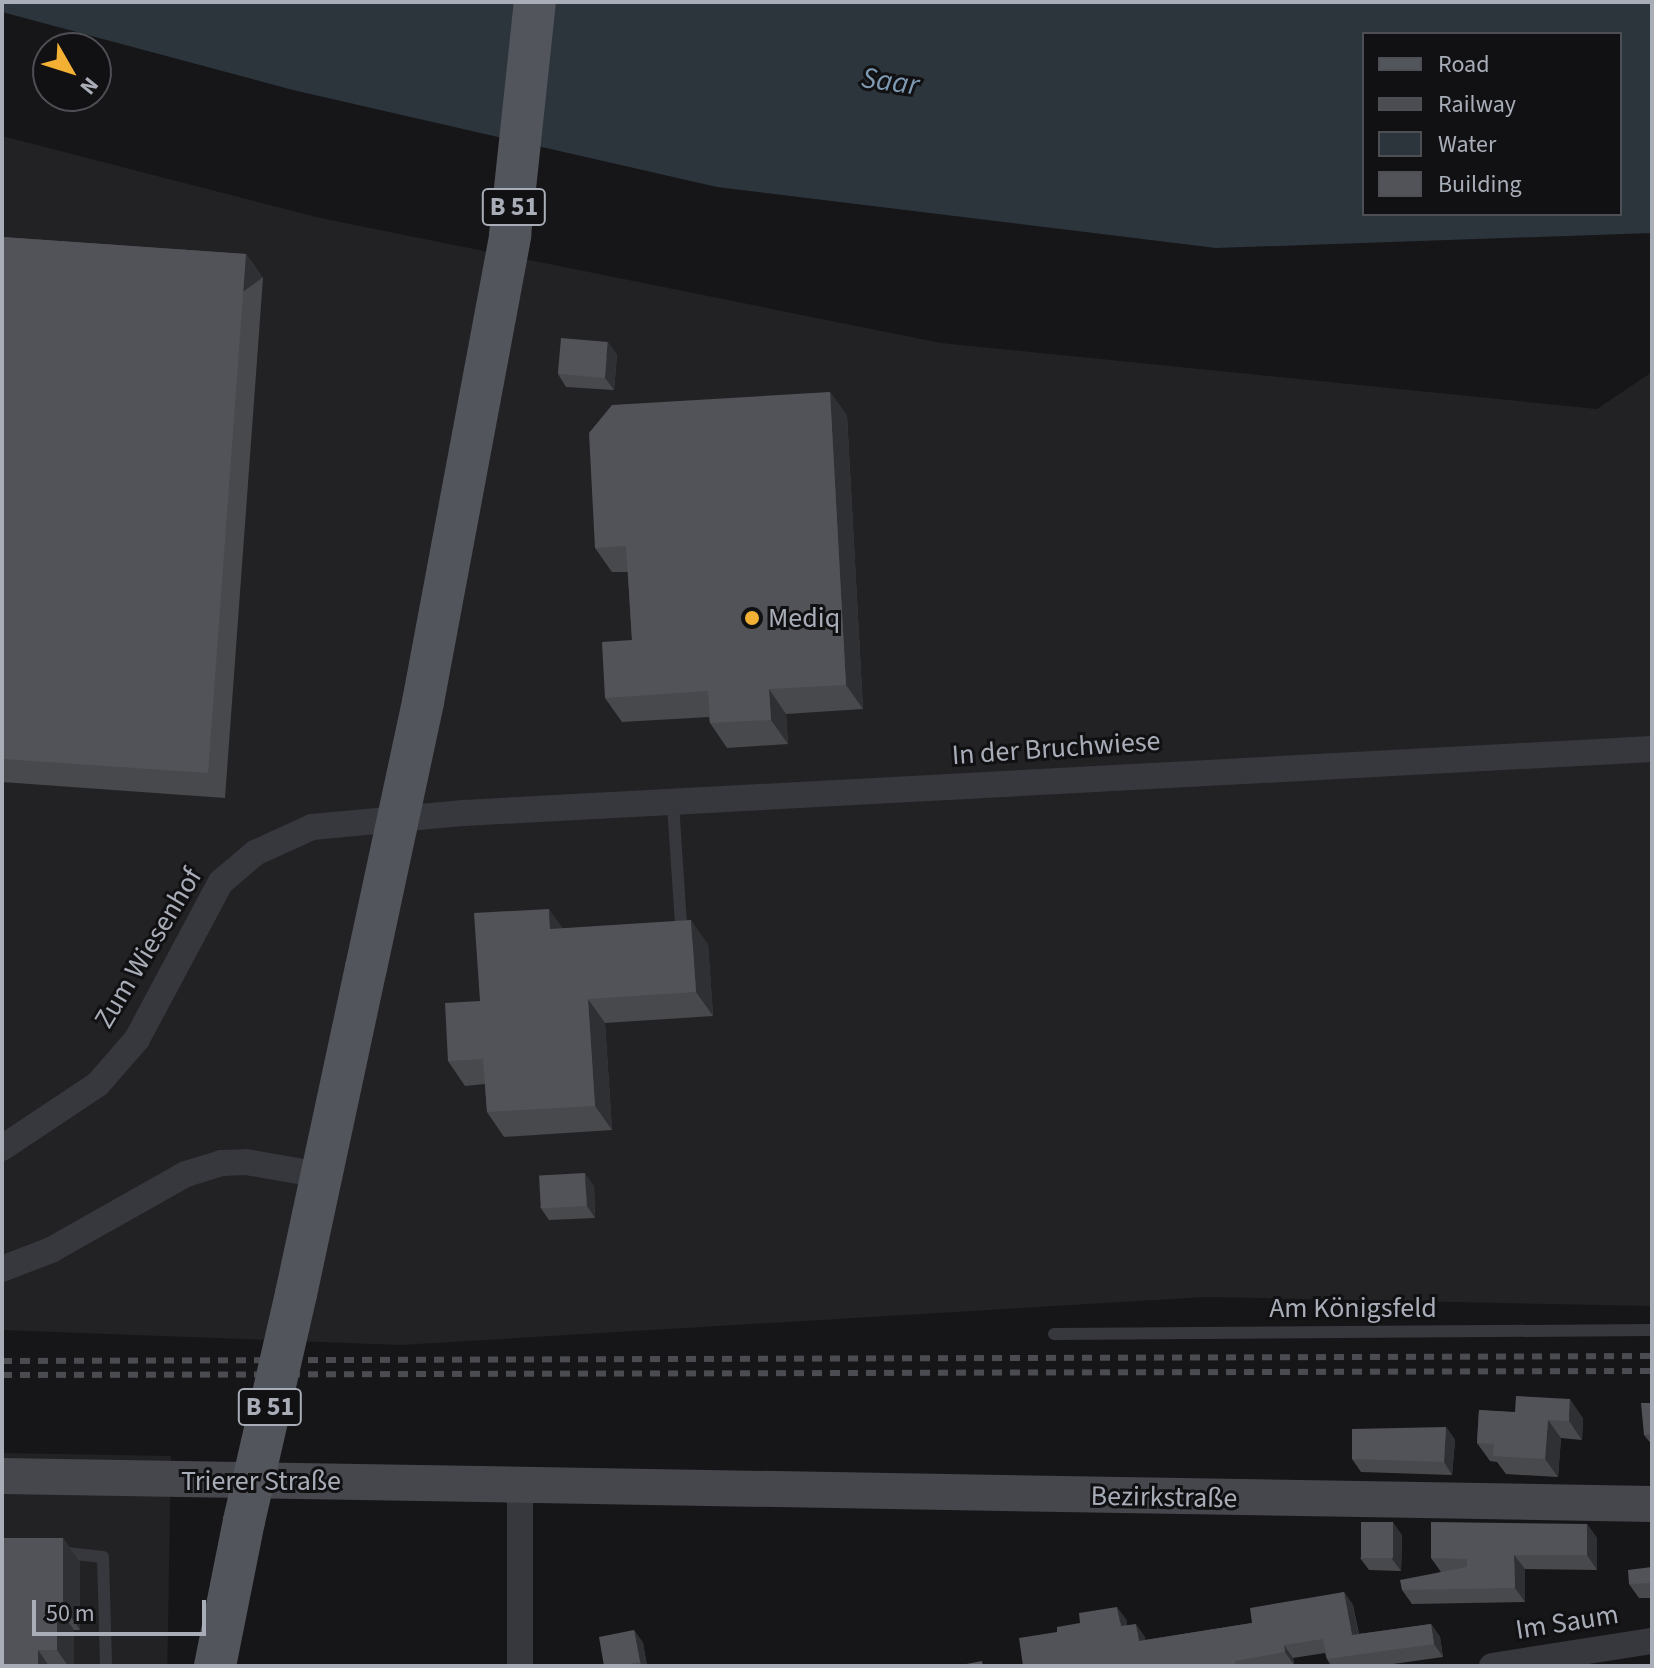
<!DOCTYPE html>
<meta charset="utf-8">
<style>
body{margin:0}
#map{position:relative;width:1654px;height:1668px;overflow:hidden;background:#161618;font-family:"Source Sans 3",sans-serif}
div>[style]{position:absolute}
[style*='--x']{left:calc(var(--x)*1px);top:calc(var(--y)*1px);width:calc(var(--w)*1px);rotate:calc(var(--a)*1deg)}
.built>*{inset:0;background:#222225;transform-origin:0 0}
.water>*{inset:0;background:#2c353c}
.lane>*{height:12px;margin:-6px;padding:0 6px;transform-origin:6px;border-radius:6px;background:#37383d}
.street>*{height:26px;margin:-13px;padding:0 13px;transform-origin:13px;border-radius:13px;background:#37383d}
.secondary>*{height:36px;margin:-18px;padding:0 18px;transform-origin:18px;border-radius:18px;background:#45474d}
.primary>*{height:42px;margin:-21px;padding:0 21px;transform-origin:21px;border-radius:21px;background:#53555c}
.rail>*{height:6px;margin-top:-3px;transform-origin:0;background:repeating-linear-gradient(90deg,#4a4c52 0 10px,transparent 0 18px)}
.primary-bridge>*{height:42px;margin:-21px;padding:0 21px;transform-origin:21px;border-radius:21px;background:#53555c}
.wall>*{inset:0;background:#47494d}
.shaded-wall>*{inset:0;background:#2f3033;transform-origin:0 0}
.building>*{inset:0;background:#525359;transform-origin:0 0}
.dots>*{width:22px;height:22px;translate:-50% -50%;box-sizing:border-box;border:4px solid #111113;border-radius:50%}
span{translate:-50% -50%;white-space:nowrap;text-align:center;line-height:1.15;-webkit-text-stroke:6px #111113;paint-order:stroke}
.shield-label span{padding:2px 6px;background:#111113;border:2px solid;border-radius:6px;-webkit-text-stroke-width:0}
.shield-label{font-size:26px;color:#a8adb8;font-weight:700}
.poi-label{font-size:28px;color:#a8adb8}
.left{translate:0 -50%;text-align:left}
.street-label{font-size:28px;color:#a8adb8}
.water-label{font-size:30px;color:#7f9bb3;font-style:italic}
.frame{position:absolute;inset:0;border:4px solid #a8adb8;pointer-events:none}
.legend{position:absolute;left:1362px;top:32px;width:260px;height:184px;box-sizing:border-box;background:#111113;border:2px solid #4d4f55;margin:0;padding:10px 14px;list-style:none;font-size:24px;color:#a8adb8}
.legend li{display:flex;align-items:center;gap:16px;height:40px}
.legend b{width:40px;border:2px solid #4d4f55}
.north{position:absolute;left:32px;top:32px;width:80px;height:80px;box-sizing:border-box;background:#111113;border:2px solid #4d4f55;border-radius:50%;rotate:129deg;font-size:22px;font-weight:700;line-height:32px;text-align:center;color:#a8adb8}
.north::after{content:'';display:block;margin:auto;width:28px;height:36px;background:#f2b134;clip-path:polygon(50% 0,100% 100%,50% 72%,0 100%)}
.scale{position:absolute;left:32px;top:1600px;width:174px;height:36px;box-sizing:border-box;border:4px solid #a8adb8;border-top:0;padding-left:10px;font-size:24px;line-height:28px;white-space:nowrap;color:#a8adb8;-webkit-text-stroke:6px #111113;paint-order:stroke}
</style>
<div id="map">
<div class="built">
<i style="clip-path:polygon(2px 136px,320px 218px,941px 343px,1597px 409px,1652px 372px,1652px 1306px,1205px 1297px,401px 1345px,2px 1330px)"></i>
<i style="left:2px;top:1453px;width:169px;height:213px;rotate:1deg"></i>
</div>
<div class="water">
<i style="clip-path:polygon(evenodd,2px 2px,1652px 2px,1652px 233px,1216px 248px,717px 187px,293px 90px,2px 12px,2px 2px,1364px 34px,1620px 34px,1620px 214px,1364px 214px,1364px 34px)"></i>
</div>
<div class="lane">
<i style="--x:673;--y:804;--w:119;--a:86.2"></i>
<i style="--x:1054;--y:1334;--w:598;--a:-0.38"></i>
<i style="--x:58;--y:1552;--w:45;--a:6.3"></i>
<i style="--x:103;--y:1557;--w:109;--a:88.4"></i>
</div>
<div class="street">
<i style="--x:2;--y:1148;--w:115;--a:-33.7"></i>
<i style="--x:98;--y:1084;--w:60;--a:-49.1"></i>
<i style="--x:137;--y:1039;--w:178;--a:-61.9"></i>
<i style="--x:221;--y:882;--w:45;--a:-40.5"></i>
<i style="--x:255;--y:853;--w:63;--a:-24.5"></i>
<i style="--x:312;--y:827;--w:153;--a:-5.3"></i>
<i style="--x:464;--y:813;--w:1190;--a:-3.08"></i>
<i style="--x:2;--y:1269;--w:53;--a:-21.2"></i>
<i style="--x:51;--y:1250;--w:155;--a:-29.4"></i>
<i style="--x:186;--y:1174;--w:37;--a:-17"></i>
<i style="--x:221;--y:1163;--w:25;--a:-2"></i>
<i style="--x:246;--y:1162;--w:76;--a:9.8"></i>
<i style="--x:520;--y:1666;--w:184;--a:-90"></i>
<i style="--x:1492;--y:1666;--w:162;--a:-8.9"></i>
</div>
<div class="secondary">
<i style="--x:2;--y:1476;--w:1650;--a:0.97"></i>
</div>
<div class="primary">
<i style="--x:423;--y:702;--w:475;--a:-79.4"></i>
<i style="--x:510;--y:235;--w:234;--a:-83.9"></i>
<i style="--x:296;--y:1294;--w:333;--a:-77.9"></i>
<i style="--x:215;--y:1666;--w:148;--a:-78.7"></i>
</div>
<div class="rail">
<i style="--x:2;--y:1361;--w:1650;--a:-0.17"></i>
<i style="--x:2;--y:1375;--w:1650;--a:-0.14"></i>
</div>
<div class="primary-bridge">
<i style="--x:366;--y:968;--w:272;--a:-77.9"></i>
<i style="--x:244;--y:1521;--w:233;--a:-77.1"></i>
</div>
<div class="wall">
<i style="clip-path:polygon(2px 237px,246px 254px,263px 278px,225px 798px,2px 782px)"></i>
<i style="clip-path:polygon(617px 354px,614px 390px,566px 387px,558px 374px)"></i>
<i style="clip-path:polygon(830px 392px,847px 416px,863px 709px,786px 714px,788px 744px,727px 748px,710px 723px,709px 717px,622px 722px,605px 698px,632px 640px,628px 572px,612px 572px,595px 548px)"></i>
<i style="clip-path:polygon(562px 928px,708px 944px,713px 1016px,605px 1023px,612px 1130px,504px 1137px,487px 1112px,485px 1084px,465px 1086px,448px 1061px,480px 1001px)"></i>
<i style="clip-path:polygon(594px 1186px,595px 1218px,549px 1220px,540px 1207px)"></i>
<i style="clip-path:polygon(1652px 1403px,1652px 1445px,1644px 1435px)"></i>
<i style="clip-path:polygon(1479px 1410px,1583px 1418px,1582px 1440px,1561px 1438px,1558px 1477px,1506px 1474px,1497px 1462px,1490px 1461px,1477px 1443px)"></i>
<i style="clip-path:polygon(1446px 1427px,1455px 1440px,1452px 1475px,1361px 1472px,1352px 1459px)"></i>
<i style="clip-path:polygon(1587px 1524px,1597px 1538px,1597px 1570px,1525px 1569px,1525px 1602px,1412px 1604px,1402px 1590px,1441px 1572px,1431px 1558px)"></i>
<i style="clip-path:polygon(1402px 1535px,1401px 1571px,1369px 1570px,1360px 1558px)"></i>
<i style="clip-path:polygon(63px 1538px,80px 1562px,80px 1630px,74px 1630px,74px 1666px,2px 1666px)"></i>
<i style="clip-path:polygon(1652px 1567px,1652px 1598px,1639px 1598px,1629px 1584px)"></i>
<i style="clip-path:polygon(1344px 1592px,1353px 1605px,1359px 1634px,1431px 1624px,1440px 1637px,1443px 1657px,1379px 1666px,1331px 1666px,1327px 1659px,1325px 1653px,1293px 1658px,1294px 1665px,1288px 1666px,1023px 1666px,1126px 1619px,1127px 1625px,1145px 1637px,1145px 1640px,1252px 1623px)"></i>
<i style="clip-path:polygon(634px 1630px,643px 1643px,647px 1666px,604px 1666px)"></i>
</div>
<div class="shaded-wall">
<i style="left:246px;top:254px;width:29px;height:520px;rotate:55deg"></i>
<i style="clip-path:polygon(608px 342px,617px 354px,614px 390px,605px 378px)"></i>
<i style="clip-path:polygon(830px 392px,847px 416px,863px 709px,846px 685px)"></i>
<i style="clip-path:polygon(769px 689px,786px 714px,788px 744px,771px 720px)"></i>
<i style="clip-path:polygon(549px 909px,566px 933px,550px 929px)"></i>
<i style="clip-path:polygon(691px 920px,708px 944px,713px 1016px,696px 992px)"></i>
<i style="clip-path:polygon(588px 999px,605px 1023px,612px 1130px,595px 1106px)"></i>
<i style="clip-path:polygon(585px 1173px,594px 1186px,595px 1218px,587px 1206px)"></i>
<i style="clip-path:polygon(1570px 1399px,1583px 1418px,1582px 1440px,1569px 1421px)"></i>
<i style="clip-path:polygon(1548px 1420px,1561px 1438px,1558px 1477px,1545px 1459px)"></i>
<i style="clip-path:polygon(1446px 1427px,1455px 1440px,1452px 1475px,1444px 1462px)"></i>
<i style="clip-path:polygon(1393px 1522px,1402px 1535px,1401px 1571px,1392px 1559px)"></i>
<i style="clip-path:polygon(1587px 1524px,1597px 1538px,1597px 1570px,1587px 1555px)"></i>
<i style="clip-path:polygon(63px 1538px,80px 1562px,80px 1630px,63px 1606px)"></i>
<i style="clip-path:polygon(1514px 1555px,1525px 1569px,1525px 1602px,1515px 1588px)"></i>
<i style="clip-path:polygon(1344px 1592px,1353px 1605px,1361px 1648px,1352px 1635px)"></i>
<i style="clip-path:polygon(57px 1606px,74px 1630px,74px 1666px,68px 1666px,57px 1650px)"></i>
<i style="clip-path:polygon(1117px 1607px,1126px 1619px,1130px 1639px,1121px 1626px)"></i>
<i style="clip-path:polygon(1136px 1624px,1145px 1637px,1148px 1654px,1139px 1641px)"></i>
<i style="clip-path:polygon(1431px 1624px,1440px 1637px,1443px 1657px,1434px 1644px)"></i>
<i style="clip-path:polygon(634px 1630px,643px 1643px,647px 1666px,642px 1666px,640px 1662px)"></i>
<i style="clip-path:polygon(1284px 1645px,1293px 1658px,1294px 1665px,1285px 1652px)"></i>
<i style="clip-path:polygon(38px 1650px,49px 1666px,38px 1666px)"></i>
</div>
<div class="building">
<i style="clip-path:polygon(2px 237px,246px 254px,208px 773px,2px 759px)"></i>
<i style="left:561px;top:338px;width:47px;height:36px;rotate:5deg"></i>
<i style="clip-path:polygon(830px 392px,846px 685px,769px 689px,771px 720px,710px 723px,708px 691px,605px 698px,602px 642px,632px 640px,626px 546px,595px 548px,589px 433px,612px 405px)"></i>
<i style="clip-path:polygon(549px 909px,550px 929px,691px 920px,696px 992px,588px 999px,595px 1106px,487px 1112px,483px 1059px,448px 1061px,445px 1003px,480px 1001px,474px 913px)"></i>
<i style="left:585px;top:1173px;width:33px;height:46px;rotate:87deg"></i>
<i style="clip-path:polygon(1516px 1396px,1570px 1399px,1569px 1421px,1548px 1420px,1545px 1459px,1493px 1456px,1494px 1444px,1477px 1443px,1479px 1410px,1515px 1412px)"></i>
<i style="clip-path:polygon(1641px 1403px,1652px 1403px,1652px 1434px,1644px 1435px)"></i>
<i style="clip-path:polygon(1446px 1427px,1444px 1462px,1352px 1459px,1352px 1429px)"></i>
<i style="left:1361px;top:1522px;width:32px;height:36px"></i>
<i style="clip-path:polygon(1431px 1522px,1587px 1524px,1587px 1555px,1514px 1555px,1515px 1588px,1402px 1590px,1400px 1580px,1467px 1567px,1467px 1559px,1431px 1558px)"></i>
<i style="clip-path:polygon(2px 1538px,63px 1538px,63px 1606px,57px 1606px,57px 1650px,38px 1650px,38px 1666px,2px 1666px)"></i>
<i style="clip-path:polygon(1652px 1567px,1652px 1583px,1629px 1584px,1628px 1570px)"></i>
<i style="clip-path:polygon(1344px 1592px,1352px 1635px,1431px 1624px,1434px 1644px,1327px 1659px,1323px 1639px,1284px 1645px,1285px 1652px,1235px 1661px,1236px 1666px,1023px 1666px,1019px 1638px,1057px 1632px,1057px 1627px,1080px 1623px,1079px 1613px,1117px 1607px,1121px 1626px,1136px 1624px,1139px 1641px,1252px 1623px,1250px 1608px)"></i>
<i style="clip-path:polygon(634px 1630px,640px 1662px,618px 1666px,604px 1666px,599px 1637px)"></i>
<i style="clip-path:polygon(982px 1661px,983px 1666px,956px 1666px)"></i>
</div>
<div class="dots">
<i style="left:752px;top:618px;background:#f2b134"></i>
</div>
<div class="shield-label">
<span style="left:514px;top:207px">B 51</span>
<span style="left:270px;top:1407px">B 51</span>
</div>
<div class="poi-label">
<span class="left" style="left:768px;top:618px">Mediq</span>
</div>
<div class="street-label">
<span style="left:1056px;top:748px;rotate:-4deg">In der Bruchwiese</span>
<span style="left:148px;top:948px;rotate:-59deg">Zum Wiesenhof</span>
<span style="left:1353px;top:1308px">Am Königsfeld</span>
<span style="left:261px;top:1481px">Trierer Straße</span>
<span style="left:1164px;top:1497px;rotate:1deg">Bezirkstraße</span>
<span style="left:1567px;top:1622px;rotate:-9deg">Im Saum</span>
</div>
<div class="water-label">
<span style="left:890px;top:82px;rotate:8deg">Saar</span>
</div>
<div class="frame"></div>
<ul class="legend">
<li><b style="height:10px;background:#53555c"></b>Road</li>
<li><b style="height:10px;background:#4a4c52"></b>Railway</li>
<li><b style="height:22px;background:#2c353c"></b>Water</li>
<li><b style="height:22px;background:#525359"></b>Building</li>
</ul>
<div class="north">N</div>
<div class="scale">50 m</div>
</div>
